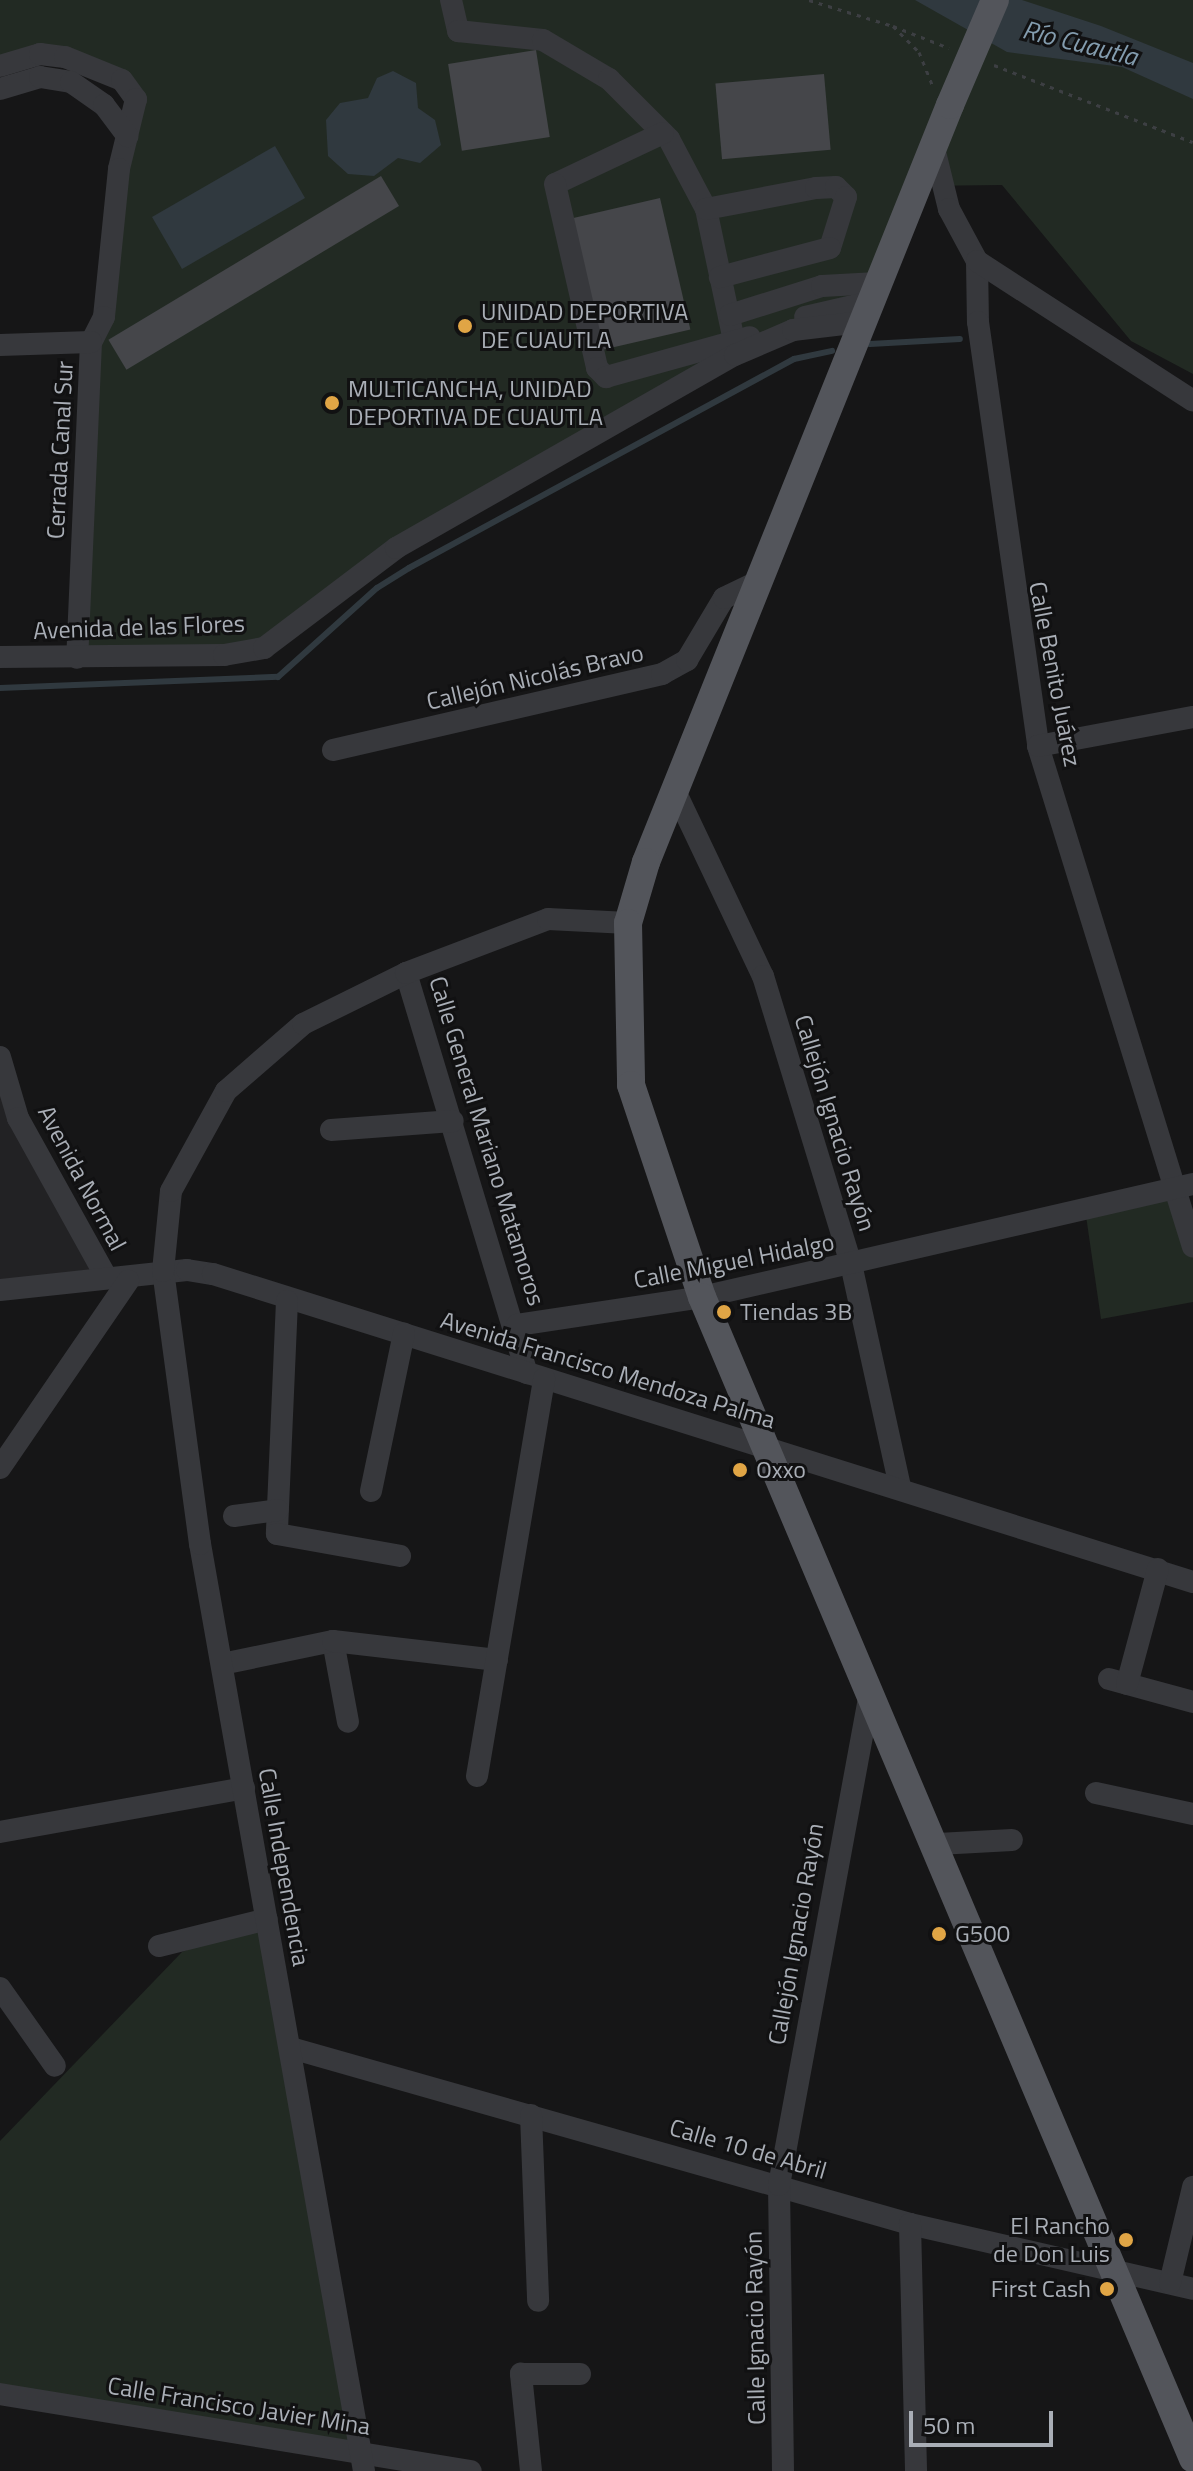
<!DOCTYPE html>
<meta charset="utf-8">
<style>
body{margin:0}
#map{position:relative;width:1193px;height:2471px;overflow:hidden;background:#161617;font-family:"Titillium Web",sans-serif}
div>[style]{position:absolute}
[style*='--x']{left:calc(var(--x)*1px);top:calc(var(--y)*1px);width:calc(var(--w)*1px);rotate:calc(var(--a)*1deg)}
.built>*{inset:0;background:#222224}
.green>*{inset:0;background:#222a23}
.water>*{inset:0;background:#30393f;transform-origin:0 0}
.stream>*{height:6px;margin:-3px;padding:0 3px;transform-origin:3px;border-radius:3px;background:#30393f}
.building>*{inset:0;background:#45464a;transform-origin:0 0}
.path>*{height:3px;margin-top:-1.5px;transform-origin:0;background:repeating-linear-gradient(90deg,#3d3f43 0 4px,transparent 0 10px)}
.minor>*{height:22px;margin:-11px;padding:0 11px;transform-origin:11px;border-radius:11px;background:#37383c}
.major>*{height:28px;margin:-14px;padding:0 14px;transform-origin:14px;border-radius:14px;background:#53555b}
.major-bridge>*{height:28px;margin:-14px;padding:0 14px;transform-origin:14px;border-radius:14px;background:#53555b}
.dots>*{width:22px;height:22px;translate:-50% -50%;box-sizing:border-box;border:4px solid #111112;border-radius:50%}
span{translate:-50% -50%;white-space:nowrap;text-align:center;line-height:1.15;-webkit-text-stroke:6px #111112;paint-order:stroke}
.poi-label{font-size:24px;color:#a9aeb6}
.left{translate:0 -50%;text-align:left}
.right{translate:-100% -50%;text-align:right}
.street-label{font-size:24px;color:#a9aeb6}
.water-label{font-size:26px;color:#839cae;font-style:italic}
.scale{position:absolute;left:909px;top:2411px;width:144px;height:36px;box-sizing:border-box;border:4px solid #a9aeb6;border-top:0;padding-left:10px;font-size:24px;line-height:28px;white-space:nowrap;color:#a9aeb6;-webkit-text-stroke:6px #111112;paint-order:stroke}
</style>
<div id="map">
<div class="built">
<i style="clip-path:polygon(0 1057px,106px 1277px,0 1291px)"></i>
</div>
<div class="green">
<i style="clip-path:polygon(0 0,1193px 0,1193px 374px,1131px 341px,1002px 185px,918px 186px,861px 322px,793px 330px,396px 548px,264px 648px,77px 658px,91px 342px,136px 99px,65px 57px,0 66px)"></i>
<i style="clip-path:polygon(1175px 1188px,1193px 1247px,1193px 1302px,1101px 1319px,1085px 1209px)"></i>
<i style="clip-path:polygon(267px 1919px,362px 2452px,0 2394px,0 2141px,182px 1952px)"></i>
</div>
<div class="water">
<i style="clip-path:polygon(915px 0,1022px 0,1101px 26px,1193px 63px,1193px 99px,1122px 67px,1007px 52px)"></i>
<i style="clip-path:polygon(393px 71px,416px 83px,418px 108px,435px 120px,441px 145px,420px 163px,398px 158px,374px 176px,348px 174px,328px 156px,326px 120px,340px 103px,368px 98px,377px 78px)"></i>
<i style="left:275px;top:146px;width:60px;height:142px;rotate:60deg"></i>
</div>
<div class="stream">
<i style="--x:870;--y:344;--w:90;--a:-3.2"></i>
<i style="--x:0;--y:688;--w:278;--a:-2.3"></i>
<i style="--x:278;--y:677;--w:133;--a:-42"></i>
<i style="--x:377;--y:588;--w:38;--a:-32"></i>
<i style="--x:409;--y:568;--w:438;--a:-28.5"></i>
<i style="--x:794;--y:359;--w:39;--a:-12"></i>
</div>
<div class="building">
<i style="left:536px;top:50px;width:88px;height:89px;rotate:81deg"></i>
<i style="left:824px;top:74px;width:76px;height:109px;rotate:85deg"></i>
<i style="left:381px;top:176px;width:35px;height:318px;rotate:59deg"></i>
<i style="left:660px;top:198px;width:135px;height:90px;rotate:77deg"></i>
</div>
<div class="path">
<i style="--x:809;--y:0;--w:88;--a:17.2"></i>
<i style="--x:893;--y:26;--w:37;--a:45"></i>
<i style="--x:919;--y:52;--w:35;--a:68"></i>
<i style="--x:893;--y:26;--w:60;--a:21.4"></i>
<i style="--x:994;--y:65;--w:213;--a:21.2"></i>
</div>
<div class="minor">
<i style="--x:451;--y:0;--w:32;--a:77"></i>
<i style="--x:458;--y:31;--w:85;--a:6"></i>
<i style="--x:543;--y:40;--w:77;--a:30.6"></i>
<i style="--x:609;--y:79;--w:85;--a:45"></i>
<i style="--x:669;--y:139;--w:79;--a:62.1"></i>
<i style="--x:706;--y:209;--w:135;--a:78"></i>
<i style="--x:0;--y:66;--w:42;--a:-16.7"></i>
<i style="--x:40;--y:54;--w:25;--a:7"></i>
<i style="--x:65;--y:57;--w:61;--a:22"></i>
<i style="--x:122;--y:80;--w:24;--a:54"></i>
<i style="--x:136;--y:99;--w:72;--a:103.7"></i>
<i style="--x:119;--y:169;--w:149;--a:95.8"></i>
<i style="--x:104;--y:317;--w:28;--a:117"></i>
<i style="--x:91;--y:342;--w:316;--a:92.5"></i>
<i style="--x:0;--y:89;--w:42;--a:-16.7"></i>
<i style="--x:40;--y:77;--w:31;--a:9"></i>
<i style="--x:71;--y:82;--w:40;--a:34.9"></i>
<i style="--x:104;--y:105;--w:39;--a:53"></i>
<i style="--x:663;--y:133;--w:119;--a:154.7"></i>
<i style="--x:555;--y:184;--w:189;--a:77.1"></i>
<i style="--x:597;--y:368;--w:13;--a:45"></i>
<i style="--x:606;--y:377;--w:149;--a:-15.5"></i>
<i style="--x:934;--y:148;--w:63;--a:76.2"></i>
<i style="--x:949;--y:209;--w:59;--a:61.7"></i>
<i style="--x:977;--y:261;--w:61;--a:89.1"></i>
<i style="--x:978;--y:322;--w:428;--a:81.9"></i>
<i style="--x:1038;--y:746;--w:524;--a:72.81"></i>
<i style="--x:706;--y:209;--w:112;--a:-10.8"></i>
<i style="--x:816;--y:188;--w:20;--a:-3"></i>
<i style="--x:836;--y:187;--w:14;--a:45"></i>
<i style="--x:846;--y:197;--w:53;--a:107.4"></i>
<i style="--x:830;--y:248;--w:114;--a:165.2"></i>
<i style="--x:977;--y:261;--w:257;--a:32.9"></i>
<i style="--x:730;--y:315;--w:96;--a:-17.5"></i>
<i style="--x:822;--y:286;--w:55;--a:-3.1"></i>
<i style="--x:805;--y:317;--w:67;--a:-13"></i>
<i style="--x:0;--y:345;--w:91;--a:-1.9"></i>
<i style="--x:0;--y:657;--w:224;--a:-0.5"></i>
<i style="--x:224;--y:655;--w:41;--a:-9.9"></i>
<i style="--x:264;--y:648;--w:166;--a:-37.1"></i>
<i style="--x:396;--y:548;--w:390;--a:-29.7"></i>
<i style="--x:735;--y:355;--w:63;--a:-23.3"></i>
<i style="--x:793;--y:330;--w:68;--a:-6.7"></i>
<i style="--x:1038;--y:746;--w:158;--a:-10.6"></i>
<i style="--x:333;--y:750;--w:338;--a:-13"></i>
<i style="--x:662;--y:674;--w:29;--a:-29"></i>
<i style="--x:687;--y:660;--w:72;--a:-59.2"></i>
<i style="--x:724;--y:598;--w:37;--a:-26"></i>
<i style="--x:675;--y:791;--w:205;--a:64.6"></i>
<i style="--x:763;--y:976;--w:301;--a:73"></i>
<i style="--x:851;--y:1264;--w:227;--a:77.6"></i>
<i style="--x:406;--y:973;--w:418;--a:73.2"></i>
<i style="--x:0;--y:1057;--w:64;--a:73.6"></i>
<i style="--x:18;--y:1118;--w:182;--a:61"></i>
<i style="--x:331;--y:1130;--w:122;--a:-4.2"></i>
<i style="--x:0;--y:1290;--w:188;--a:-6.1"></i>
<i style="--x:187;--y:1270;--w:26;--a:9"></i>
<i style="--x:213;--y:1274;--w:1027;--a:17.45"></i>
<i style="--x:287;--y:1301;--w:233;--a:92.5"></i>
<i style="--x:277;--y:1534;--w:125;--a:10.1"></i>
<i style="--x:517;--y:1325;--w:187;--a:-8.6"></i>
<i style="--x:702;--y:1297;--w:504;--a:-12.96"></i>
<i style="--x:0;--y:1468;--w:227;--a:-55.6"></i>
<i style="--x:371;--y:1491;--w:161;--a:-78.2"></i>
<i style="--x:234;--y:1516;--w:44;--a:-7.8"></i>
<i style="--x:333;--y:1641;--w:82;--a:79.5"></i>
<i style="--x:222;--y:1664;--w:113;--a:-11.7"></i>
<i style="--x:333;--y:1641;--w:165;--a:6.6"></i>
<i style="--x:1109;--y:1679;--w:87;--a:15.3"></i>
<i style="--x:1127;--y:1684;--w:119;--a:-74.9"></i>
<i style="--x:477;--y:1776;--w:403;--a:-80.4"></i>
<i style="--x:1096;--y:1793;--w:99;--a:12.2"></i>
<i style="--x:0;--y:1832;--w:248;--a:-10.2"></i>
<i style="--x:938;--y:1844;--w:74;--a:-3.1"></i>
<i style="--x:159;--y:1946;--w:111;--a:-14"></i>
<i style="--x:0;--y:1988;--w:95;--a:54.8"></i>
<i style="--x:291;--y:2048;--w:644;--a:15.87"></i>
<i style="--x:910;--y:2224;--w:290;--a:12.9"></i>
<i style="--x:531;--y:2115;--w:186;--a:87.8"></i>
<i style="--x:910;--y:2224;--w:247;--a:88.6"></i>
<i style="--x:1170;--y:2283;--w:99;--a:-76.5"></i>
<i style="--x:0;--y:2394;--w:477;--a:9.3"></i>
<i style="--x:364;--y:2471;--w:941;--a:-100.03"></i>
<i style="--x:200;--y:1544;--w:275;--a:-97.7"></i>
<i style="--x:163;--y:1271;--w:80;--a:-84.3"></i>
<i style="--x:171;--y:1191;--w:114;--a:-61.2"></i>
<i style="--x:226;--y:1091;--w:102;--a:-41"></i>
<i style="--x:303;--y:1024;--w:115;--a:-26.3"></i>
<i style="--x:406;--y:973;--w:152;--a:-20.8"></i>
<i style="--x:548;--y:919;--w:80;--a:2.9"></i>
<i style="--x:531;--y:2471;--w:98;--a:-95.9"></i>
<i style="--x:521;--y:2374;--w:59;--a:0"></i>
<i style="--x:783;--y:2471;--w:286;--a:-90.8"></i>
<i style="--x:779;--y:2185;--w:500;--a:-79.52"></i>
</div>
<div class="major">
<i style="--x:950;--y:105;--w:816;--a:111.88"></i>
<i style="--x:646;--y:862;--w:64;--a:106.4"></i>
<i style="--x:628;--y:923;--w:162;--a:88.9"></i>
<i style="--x:631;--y:1085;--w:224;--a:71.5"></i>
<i style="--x:702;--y:1297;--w:1261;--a:67.09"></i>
</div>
<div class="major-bridge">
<i style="--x:950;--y:105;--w:114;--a:-66.8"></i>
</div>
<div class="dots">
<i style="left:465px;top:326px;background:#e0a545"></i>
<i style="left:332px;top:403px;background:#e0a545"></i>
<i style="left:724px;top:1312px;background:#e0a545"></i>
<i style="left:740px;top:1470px;background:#e0a545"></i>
<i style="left:939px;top:1934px;background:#e0a545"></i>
<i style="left:1126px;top:2240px;background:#e0a545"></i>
<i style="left:1107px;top:2289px;background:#e0a545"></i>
</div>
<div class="poi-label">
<span class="left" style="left:481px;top:326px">UNIDAD DEPORTIVA<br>DE CUAUTLA</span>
<span class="left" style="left:348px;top:403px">MULTICANCHA, UNIDAD<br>DEPORTIVA DE CUAUTLA</span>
<span class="left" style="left:740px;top:1312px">Tiendas 3B</span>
<span class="left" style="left:756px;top:1470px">Oxxo</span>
<span class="left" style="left:955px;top:1934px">G500</span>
<span class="right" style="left:1110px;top:2240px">El Rancho<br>de Don Luis</span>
<span class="right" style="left:1091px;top:2289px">First Cash</span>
</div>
<div class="street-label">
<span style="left:60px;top:450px;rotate:-87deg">Cerrada Canal Sur</span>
<span style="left:139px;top:627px;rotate:-2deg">Avenida de las Flores</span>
<span style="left:1055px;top:674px;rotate:79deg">Calle Benito Juárez</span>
<span style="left:535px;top:677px;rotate:-13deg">Callejón Nicolás Bravo</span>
<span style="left:835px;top:1123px;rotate:73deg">Callejón Ignacio Rayón</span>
<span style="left:487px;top:1141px;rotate:73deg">Calle General Mariano Matamoros</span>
<span style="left:82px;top:1178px;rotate:62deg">Avenida Normal</span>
<span style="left:734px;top:1261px;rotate:-11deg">Calle Miguel Hidalgo</span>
<span style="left:608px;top:1370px;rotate:17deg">Avenida Francisco Mendoza Palma</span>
<span style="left:284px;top:1867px;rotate:80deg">Calle Independencia</span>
<span style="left:796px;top:1934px;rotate:-80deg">Callejón Ignacio Rayón</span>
<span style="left:748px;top:2149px;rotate:16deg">Calle 10 de Abril</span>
<span style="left:755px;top:2328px;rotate:-91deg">Calle Ignacio Rayón</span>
<span style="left:239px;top:2406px;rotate:9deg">Calle Francisco Javier Mina</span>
</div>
<div class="water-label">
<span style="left:1080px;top:43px;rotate:14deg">Río Cuautla</span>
</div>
<div class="scale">50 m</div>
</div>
